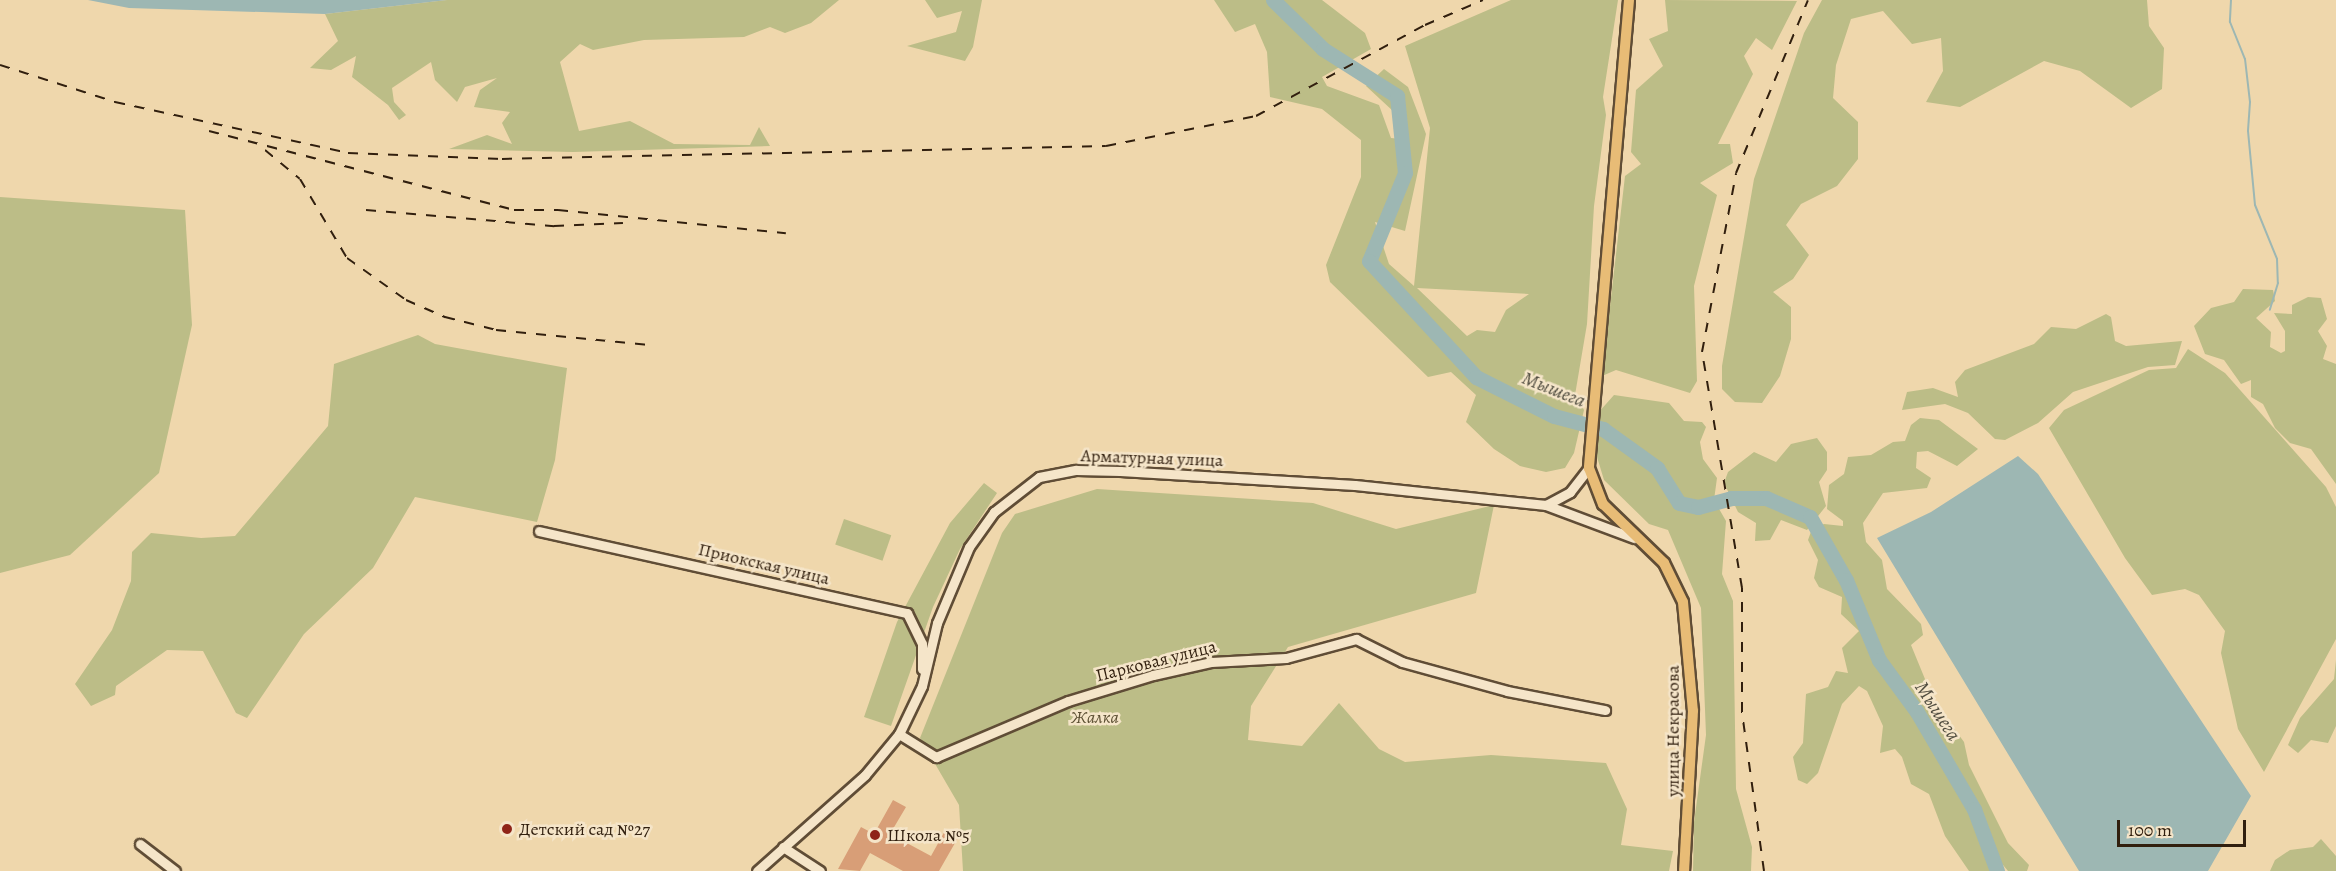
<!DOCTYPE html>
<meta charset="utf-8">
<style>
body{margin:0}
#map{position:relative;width:2336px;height:871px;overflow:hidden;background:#efd7ac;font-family:Alegreya,serif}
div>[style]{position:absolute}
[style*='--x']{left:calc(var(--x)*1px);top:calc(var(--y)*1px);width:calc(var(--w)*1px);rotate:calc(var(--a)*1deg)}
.green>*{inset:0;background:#bcbd87;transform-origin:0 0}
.water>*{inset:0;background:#9db7b3}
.stream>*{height:2px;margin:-1px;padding:0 1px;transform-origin:1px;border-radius:1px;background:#9db7b3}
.river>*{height:15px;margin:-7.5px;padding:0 7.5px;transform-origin:7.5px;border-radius:7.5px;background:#9db7b3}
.building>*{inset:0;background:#d89e77}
.roads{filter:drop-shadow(2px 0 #604d36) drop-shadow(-2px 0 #604d36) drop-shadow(0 2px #604d36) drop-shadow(0 -2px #604d36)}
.minor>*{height:9px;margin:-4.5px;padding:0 4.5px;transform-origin:4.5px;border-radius:4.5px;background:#f5e5c9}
.major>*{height:10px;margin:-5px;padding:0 5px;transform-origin:5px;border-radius:5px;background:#e8bc76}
.rail>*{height:2px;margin-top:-1px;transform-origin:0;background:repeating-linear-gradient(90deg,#311f0e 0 10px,transparent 0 20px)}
.dots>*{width:16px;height:16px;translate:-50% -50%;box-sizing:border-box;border:3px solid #f5e5c9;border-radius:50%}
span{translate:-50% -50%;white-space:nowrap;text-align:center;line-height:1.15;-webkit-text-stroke:5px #f5e5c9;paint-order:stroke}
.street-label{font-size:18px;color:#311f0e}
.park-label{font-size:18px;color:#5b4e32;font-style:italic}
.poi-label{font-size:18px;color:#311f0e}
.left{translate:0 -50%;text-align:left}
.water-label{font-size:20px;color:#514d40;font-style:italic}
.scale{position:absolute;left:2117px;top:820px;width:129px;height:27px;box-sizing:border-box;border:3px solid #311f0e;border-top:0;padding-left:8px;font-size:18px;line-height:21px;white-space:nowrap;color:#311f0e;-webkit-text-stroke:4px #f5e5c9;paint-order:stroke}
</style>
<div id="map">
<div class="green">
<i style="clip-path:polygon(447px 0,839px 0,811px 23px,785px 33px,770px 27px,744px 37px,644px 40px,593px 50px,580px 44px,560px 62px,579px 131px,630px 121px,674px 144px,750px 145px,759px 127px,770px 146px,573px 152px,449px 149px,487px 135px,512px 144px,502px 123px,510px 112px,474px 107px,480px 90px,497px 78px,465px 87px,457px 102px,435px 80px,431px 62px,392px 88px,394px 102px,406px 115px,399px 120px,388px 105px,352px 77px,356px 56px,331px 70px,310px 68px,338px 41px,325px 14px)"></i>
<i style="clip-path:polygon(925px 0,982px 0,973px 47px,965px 61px,907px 46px,956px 32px,962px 11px,937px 18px)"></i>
<i style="clip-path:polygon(evenodd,1214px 0,1322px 0,1365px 33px,1371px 49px,1322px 77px,1327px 86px,1379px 105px,1391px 138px,1401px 139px,1394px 112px,1366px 86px,1384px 69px,1408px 87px,1426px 134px,1405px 231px,1375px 222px,1389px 264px,1414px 286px,1430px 128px,1405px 46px,1511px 0,1618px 0,1603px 97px,1606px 115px,1594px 206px,1587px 324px,1575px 395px,1584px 410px,1574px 453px,1565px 468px,1546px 472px,1520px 466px,1494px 449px,1466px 422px,1476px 395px,1451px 372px,1428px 377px,1330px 282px,1326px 265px,1361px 177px,1361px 140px,1322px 109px,1270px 97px,1267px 52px,1255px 24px,1235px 32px,1214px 0,1417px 288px,1529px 294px,1506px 310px,1495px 332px,1477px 330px,1467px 336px,1417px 288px)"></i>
<i style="clip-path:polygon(1665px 0,1797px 1px,1772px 50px,1756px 38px,1744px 56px,1753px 74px,1718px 144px,1730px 144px,1733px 163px,1700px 183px,1717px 195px,1694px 286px,1697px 381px,1690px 393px,1616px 370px,1602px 376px,1625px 176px,1641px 164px,1631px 152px,1636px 90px,1663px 66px,1649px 39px,1668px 31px)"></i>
<i style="clip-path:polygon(1822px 0,2147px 0,2149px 26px,2164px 48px,2162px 89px,2131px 108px,2080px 71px,2044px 61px,1960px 107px,1926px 102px,1943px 71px,1941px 38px,1912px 44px,1883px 11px,1851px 19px,1836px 65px,1833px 98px,1858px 122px,1858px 159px,1837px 186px,1801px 204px,1786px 225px,1809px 255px,1793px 279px,1773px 292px,1791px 307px,1791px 339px,1780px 376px,1762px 403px,1735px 402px,1722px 389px,1722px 366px,1754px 179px,1804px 33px)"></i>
<i style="clip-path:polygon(0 197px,185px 210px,192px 325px,159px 473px,70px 555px,0 573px)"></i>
<i style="clip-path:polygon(2243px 289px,2273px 290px,2275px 301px,2256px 318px,2271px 332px,2270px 347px,2281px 353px,2285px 351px,2285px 331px,2274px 313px,2292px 314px,2292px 305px,2308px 297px,2321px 298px,2327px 319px,2318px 331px,2327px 346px,2323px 359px,2336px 364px,2336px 484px,2311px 449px,2290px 443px,2275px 428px,2263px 404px,2251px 397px,2251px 380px,2241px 384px,2224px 360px,2205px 354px,2194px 326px,2211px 308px,2234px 302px)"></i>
<i style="clip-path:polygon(2106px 314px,2111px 317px,2115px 341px,2126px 346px,2182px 341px,2175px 365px,2148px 367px,2073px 392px,2038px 423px,2005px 440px,1995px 439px,1968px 413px,1945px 404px,1902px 410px,1907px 392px,1933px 388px,1958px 397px,1955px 382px,1965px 370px,2034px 344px,2051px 327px,2076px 329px)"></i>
<i style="clip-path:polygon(418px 335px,435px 344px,567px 368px,555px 460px,537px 522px,415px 497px,373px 568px,304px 634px,247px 718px,236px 713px,203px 651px,167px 650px,116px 686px,115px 695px,91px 706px,75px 684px,112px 630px,131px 581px,132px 552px,151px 533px,201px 538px,235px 536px,328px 426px,334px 364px)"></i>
<i style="clip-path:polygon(2188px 349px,2225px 373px,2326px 487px,2336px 507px,2336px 639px,2264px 772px,2238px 729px,2221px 653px,2225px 631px,2199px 595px,2185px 589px,2152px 595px,2125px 558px,2049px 428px,2064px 410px,2149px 370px,2176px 368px)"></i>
<i style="clip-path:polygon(1614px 395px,1669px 403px,1684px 421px,1702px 422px,1706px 427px,1700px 442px,1703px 459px,1717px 478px,1714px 500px,1726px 521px,1722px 574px,1733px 601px,1736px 789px,1752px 847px,1751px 871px,1693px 871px,1694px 822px,1706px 735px,1701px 608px,1668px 530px,1649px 524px,1604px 480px,1594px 447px,1598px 413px)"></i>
<i style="clip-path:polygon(1920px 418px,1939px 420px,1978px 449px,1957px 466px,1928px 451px,1917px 452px,1916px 468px,1931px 478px,1927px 488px,1883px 493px,1863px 523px,1866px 542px,1882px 560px,1887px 589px,1921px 624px,1923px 635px,1911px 645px,1934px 701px,1964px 742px,1969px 765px,2008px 843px,2029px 865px,2027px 871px,2008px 871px,1989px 848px,1991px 871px,1969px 871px,1945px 836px,1929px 794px,1911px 784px,1902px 757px,1895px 749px,1880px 753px,1883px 726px,1867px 691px,1859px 686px,1842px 704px,1818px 773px,1807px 784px,1798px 780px,1793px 757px,1803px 743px,1806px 694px,1828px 687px,1836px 671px,1848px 673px,1842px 648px,1859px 631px,1841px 614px,1842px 597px,1819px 587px,1814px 578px,1818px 560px,1808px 540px,1812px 529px,1824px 524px,1843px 526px,1843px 521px,1827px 509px,1829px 485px,1844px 474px,1848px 457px,1871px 455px,1893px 442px,1905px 441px,1911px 425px)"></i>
<i style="clip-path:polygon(1817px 438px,1827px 452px,1827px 470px,1819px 482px,1826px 506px,1807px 530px,1781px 520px,1770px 540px,1755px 541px,1756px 523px,1738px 512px,1724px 483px,1728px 472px,1754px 452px,1776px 462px,1791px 444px)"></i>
<i style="clip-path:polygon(984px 483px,997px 493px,960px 549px,933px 607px,891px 726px,864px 717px,897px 622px,950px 523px)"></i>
<i style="clip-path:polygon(1097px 489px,1313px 503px,1396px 529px,1494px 505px,1476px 593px,1288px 647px,1251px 706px,1248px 740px,1302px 746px,1339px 703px,1379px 749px,1405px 762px,1491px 755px,1606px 763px,1627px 809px,1621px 845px,1673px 851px,1669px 871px,963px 871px,959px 805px,920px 738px,1002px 533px,1015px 514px)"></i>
<i style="left:844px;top:519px;width:50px;height:27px;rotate:19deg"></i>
<i style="clip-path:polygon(2336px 660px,2336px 726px,2328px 743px,2311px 740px,2298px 753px,2288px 745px,2300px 718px,2334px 679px)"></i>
<i style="clip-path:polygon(2321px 839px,2336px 856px,2336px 871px,2270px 871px,2275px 860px,2290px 850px,2313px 847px)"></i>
</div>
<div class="water">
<i style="clip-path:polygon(88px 0,447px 0,325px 14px,129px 8px)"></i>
<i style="clip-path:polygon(2018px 456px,2038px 474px,2251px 796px,2208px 871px,2079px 871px,1877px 538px,1931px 512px)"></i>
</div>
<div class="stream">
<i style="--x:2231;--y:0;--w:22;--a:93"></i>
<i style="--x:2230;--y:22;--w:40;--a:68"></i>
<i style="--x:2245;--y:59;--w:43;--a:83.4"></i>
<i style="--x:2250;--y:102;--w:29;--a:94"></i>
<i style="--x:2248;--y:131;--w:74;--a:84.6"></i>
<i style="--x:2255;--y:205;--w:58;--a:67.8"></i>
<i style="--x:2277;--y:259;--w:24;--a:88"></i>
<i style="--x:2278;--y:283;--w:28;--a:107"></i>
</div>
<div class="river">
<i style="--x:1273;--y:0;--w:70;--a:44.4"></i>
<i style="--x:1323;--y:49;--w:88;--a:32.4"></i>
<i style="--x:1397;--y:96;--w:77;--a:84.1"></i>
<i style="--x:1405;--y:173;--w:95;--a:112.2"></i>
<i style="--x:1369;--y:261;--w:158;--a:47.3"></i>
<i style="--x:1476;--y:377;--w:87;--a:26.6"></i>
<i style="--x:1554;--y:416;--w:51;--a:14.9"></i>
<i style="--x:1603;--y:429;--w:67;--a:35.8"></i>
<i style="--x:1657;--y:468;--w:41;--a:57.8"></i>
<i style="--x:1679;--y:503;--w:19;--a:12"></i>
<i style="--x:1698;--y:507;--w:34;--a:-15"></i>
<i style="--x:1731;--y:498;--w:35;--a:0"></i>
<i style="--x:1766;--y:498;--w:48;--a:23.4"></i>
<i style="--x:1810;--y:517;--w:73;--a:60.3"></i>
<i style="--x:1846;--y:580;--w:87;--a:67.6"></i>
<i style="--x:1879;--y:660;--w:64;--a:53.8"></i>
<i style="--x:1917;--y:712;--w:113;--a:59.6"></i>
<i style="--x:1974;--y:809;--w:66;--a:69.6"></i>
</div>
<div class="building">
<i style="clip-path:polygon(893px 800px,906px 807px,890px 834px,931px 856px,946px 829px,959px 836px,939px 871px,903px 871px,870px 853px,860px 871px,838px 869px,861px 827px,874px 834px)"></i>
</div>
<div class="roads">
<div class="minor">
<i style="--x:1546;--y:505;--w:27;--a:-28"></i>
<i style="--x:1570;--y:492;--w:31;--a:-52"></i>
<i style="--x:539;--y:531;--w:377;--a:12.6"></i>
<i style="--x:907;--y:613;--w:34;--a:64"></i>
<i style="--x:922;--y:644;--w:25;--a:90"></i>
<i style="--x:899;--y:734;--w:44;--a:31.9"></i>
<i style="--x:936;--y:757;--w:143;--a:-23"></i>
<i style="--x:1068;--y:701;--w:89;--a:-17"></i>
<i style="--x:1153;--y:675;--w:59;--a:-12.6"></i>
<i style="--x:1211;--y:662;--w:75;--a:-3.1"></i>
<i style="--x:1286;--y:658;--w:73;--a:-15.2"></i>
<i style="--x:1356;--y:639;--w:51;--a:26.6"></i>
<i style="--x:1402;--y:662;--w:109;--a:15.4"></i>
<i style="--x:1507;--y:691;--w:100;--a:11"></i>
<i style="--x:140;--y:844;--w:44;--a:37.6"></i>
<i style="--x:783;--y:847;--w:44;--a:33"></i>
<i style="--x:757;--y:871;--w:144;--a:-41.6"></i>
<i style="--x:865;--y:775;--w:53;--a:-50.3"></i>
<i style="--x:899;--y:734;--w:53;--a:-64.4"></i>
<i style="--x:922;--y:686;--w:65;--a:-76.6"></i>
<i style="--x:937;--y:623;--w:82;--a:-67.2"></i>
<i style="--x:969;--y:547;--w:43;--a:-54.5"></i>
<i style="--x:994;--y:512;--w:57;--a:-37.9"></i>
<i style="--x:1039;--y:477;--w:38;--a:-11"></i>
<i style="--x:1076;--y:470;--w:44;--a:1.3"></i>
<i style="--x:1120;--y:471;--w:235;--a:3.4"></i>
<i style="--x:1355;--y:485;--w:192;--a:6"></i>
<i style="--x:1546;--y:505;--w:94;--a:20.6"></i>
</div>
<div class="major">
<i style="--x:1629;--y:0;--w:470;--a:94.9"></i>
<i style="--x:1589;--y:468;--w:39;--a:69"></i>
<i style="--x:1603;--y:504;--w:85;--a:44"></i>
<i style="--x:1664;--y:563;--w:43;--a:64"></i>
<i style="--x:1683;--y:602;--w:109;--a:84.8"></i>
<i style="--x:1693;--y:711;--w:160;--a:93.2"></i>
</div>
</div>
<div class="rail">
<i style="--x:0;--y:65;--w:121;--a:17.8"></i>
<i style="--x:115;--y:102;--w:239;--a:12.3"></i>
<i style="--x:348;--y:153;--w:154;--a:2.2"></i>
<i style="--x:502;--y:159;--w:604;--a:-1.23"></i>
<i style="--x:1106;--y:146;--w:153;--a:-11.3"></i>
<i style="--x:1256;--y:116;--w:192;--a:-28.3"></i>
<i style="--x:1425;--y:25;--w:63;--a:-23.3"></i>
<i style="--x:209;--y:131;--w:315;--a:14.5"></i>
<i style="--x:514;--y:210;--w:44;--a:0"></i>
<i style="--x:558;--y:210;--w:229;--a:5.8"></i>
<i style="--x:265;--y:150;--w:45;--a:39.6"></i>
<i style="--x:300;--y:179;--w:92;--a:59.3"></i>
<i style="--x:347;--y:258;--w:72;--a:35.4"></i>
<i style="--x:406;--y:300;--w:43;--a:23.6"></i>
<i style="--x:445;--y:317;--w:53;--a:14.3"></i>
<i style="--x:496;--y:330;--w:154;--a:5.6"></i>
<i style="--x:366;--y:210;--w:189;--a:4.9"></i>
<i style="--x:554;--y:226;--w:69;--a:-2.5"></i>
<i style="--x:1764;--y:871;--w:161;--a:-97.9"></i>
<i style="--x:1742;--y:712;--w:124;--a:-90"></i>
<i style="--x:1742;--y:588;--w:239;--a:-99.6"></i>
<i style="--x:1702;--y:352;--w:182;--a:-79.2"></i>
<i style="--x:1736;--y:173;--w:187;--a:-67.4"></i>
</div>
<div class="dots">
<i style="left:507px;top:829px;background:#8f2418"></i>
<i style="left:875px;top:835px;background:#8f2418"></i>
</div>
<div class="street-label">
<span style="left:1152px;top:458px;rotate:2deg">Арматурная улица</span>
<span style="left:764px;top:564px;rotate:13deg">Приокская улица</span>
<span style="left:1156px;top:661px;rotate:-14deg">Парковая улица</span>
<span style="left:1673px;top:731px;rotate:-90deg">улица Некрасова</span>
</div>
<div class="park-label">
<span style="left:1095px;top:717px">Жалка</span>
</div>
<div class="poi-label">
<span class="left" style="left:519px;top:829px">Детский сад №27</span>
<span class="left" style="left:887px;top:835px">Школа №5</span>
</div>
<div class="water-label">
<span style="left:1554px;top:389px;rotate:22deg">Мышега</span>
<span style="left:1938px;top:711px;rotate:57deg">Мышега</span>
</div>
<div class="scale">100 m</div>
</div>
